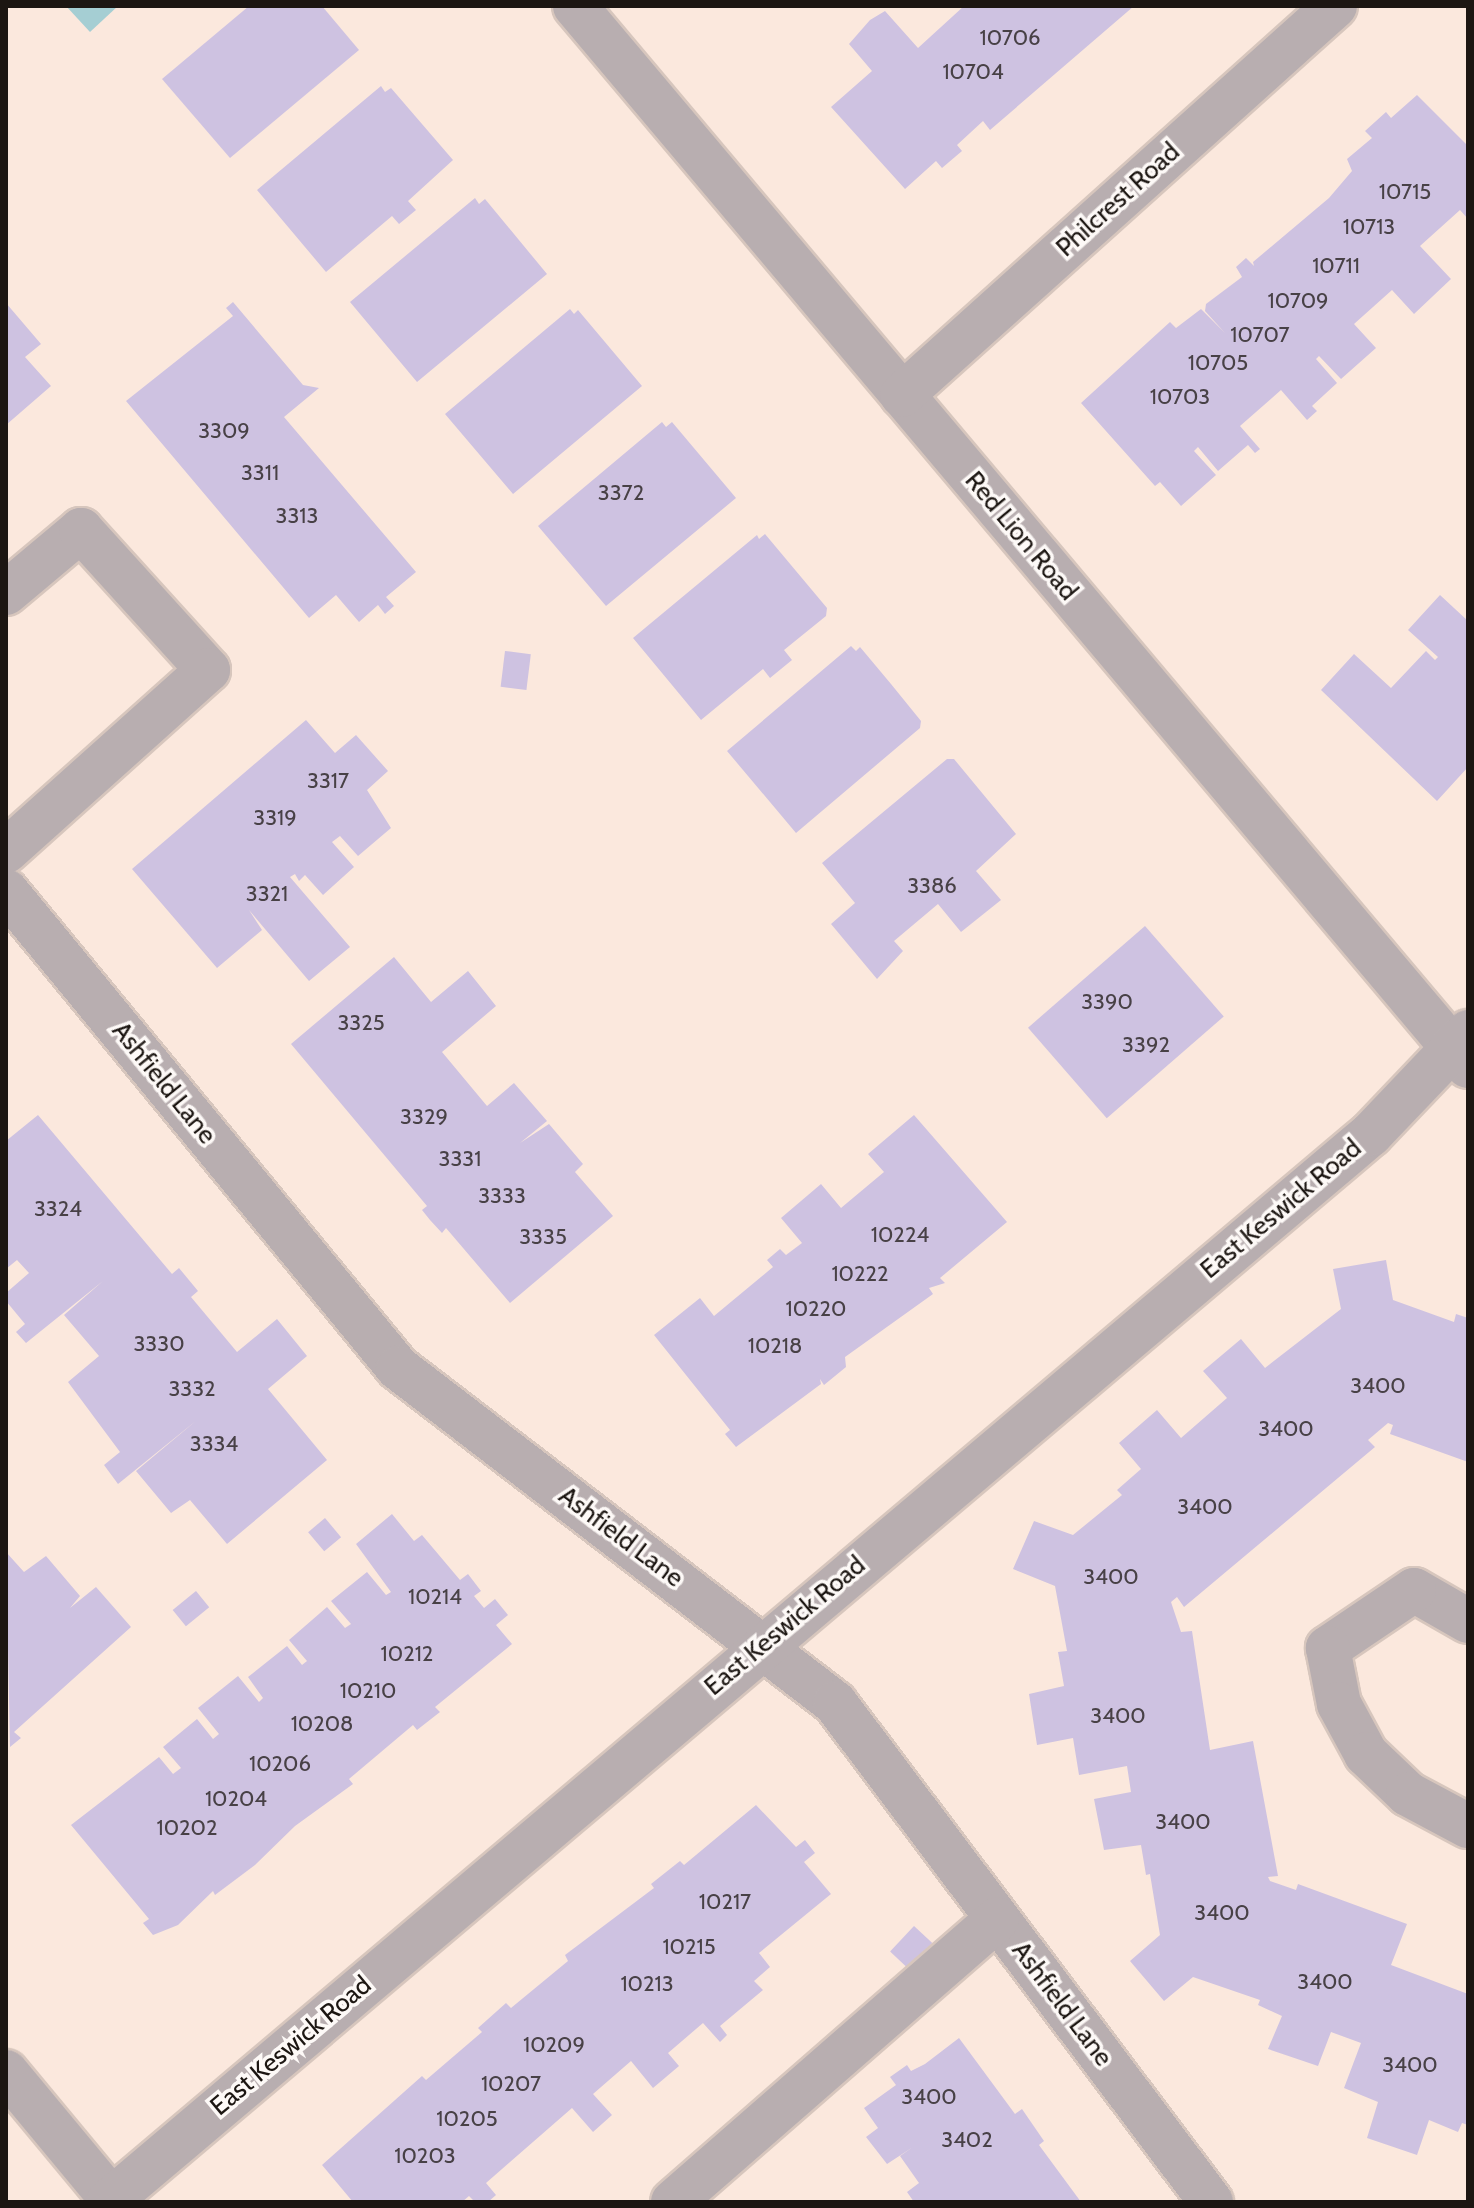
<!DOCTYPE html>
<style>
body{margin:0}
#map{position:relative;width:1474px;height:2208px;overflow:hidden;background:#fbe8dd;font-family:Cabin,sans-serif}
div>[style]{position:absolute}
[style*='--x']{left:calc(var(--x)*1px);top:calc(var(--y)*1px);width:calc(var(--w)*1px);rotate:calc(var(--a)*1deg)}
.water>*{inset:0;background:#a5ced3}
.building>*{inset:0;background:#cec2e1;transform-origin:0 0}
.roads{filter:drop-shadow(2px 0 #d7c6bd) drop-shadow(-2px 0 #d7c6bd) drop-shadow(0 2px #d7c6bd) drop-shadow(0 -2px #d7c6bd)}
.minor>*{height:44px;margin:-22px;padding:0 22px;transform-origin:22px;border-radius:22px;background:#b8aeb0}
span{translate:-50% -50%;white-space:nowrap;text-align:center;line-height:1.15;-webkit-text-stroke:7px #fdf9f7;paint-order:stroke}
.number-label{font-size:22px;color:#484146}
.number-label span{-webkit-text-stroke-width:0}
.street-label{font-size:26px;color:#1c1612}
.frame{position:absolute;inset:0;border:8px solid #1c1612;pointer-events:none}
</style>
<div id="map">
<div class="water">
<i style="clip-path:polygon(66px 6px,118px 6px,90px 32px)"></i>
</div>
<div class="building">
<i style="clip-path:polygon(249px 6px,322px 6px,359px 50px,230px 158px,162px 79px)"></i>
<i style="clip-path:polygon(964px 6px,1134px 6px,990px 130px,983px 121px,957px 145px,962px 151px,942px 168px,936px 161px,905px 189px,831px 107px,872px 71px,849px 44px,870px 20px,885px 11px,918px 48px)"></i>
<i style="clip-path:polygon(381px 86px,385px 92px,391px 88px,453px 160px,408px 201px,416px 210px,399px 224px,392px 216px,326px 272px,257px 190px)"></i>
<i style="clip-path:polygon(1417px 95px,1468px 146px,1468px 219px,1460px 210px,1420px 246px,1451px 279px,1414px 314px,1392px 290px,1354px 324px,1376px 348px,1341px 379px,1319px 356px,1316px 359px,1337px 383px,1312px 406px,1317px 411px,1307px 420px,1281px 390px,1240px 426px,1260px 449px,1255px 453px,1248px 445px,1218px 471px,1198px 447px,1194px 451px,1216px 475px,1181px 506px,1160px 482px,1155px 486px,1081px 403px,1170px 322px,1176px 328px,1201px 309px,1225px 333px,1205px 311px,1206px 304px,1242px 277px,1236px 267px,1246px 258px,1254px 266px,1253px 262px,1329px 198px,1352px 171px,1347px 159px,1372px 138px,1365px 131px,1386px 112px,1391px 118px)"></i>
<i style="clip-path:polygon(475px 198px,479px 204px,485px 199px,547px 274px,417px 382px,350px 302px)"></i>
<i style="clip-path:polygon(233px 302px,303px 385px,319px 388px,284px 417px,416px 572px,386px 597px,394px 606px,385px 614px,378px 605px,359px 622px,336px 595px,309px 618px,126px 401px,233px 316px,226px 308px)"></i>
<i style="clip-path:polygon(6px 303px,41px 344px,25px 357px,51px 386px,6px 425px)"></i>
<i style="clip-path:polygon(570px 309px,574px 314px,578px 310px,642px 386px,513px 494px,445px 414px)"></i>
<i style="clip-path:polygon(662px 422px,666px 427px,672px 422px,736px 498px,606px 606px,538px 526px)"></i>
<i style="clip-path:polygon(765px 534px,827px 608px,826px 616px,784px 650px,792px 660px,770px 678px,763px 669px,701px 720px,633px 638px,757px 535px,759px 539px)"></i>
<i style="clip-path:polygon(1440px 595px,1468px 621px,1468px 767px,1437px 801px,1321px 690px,1354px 654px,1391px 688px,1426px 651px,1435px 660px,1438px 657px,1408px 630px)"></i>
<i style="clip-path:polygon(851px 646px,856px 651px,860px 647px,891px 684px,921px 721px,920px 728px,796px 833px,727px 751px)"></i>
<i style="left:505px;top:651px;width:26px;height:36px;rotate:7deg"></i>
<i style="clip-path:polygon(306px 720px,335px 753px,356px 735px,388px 771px,367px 790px,391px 828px,358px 856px,340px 836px,332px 842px,354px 867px,323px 895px,305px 875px,299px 881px,295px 874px,290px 877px,350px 947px,309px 981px,249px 910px,262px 930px,217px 968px,132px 869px)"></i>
<i style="clip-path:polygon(947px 759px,954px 759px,1016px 834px,976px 871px,1001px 900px,961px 932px,938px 904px,894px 941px,903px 951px,877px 979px,831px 924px,855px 903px,822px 863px)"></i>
<i style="left:1145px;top:926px;width:120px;height:155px;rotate:49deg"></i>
<i style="clip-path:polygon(394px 957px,431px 1002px,468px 971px,496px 1006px,442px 1052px,487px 1106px,514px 1083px,547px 1121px,520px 1143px,549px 1124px,583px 1164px,575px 1172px,613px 1216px,510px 1303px,446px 1228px,442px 1233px,430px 1220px,422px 1210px,427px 1206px,291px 1044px)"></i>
<i style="clip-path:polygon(38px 1115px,172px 1274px,179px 1268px,198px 1291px,191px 1297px,237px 1352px,277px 1319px,307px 1356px,268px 1389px,327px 1460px,227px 1544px,190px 1500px,171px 1513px,136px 1471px,197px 1420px,118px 1484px,104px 1465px,120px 1452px,68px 1382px,99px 1356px,64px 1315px,103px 1281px,26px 1343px,16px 1332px,25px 1324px,6px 1301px,6px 1293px,29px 1273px,17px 1260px,6px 1269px,6px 1141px)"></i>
<i style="clip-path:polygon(914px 1115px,1007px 1222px,940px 1278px,945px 1283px,929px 1288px,933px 1294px,845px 1357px,846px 1367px,824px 1385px,820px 1379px,821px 1384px,736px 1447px,725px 1434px,730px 1430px,654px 1335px,700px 1298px,714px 1316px,773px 1267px,767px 1260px,780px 1249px,786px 1255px,802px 1243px,781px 1218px,821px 1184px,841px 1208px,884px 1172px,868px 1154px)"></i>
<i style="clip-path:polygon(1386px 1260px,1393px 1300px,1454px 1322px,1456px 1314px,1468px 1318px,1468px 1462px,1390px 1434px,1393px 1425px,1388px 1423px,1368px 1440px,1375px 1447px,1184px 1607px,1177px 1597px,1171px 1602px,1181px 1632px,1192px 1631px,1210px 1750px,1253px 1741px,1278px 1876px,1268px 1877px,1270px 1881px,1296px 1890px,1298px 1884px,1407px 1924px,1391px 1965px,1468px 1994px,1468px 2125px,1462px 2123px,1458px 2132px,1429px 2120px,1417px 2155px,1367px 2138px,1378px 2102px,1344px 2088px,1361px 2043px,1331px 2032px,1318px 2066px,1268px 2049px,1282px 2016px,1258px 2005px,1260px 2000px,1193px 1977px,1164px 2001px,1130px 1961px,1160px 1935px,1150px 1874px,1146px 1875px,1141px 1845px,1104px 1850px,1094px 1799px,1131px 1792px,1127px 1766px,1079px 1775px,1073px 1738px,1037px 1745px,1029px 1694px,1064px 1686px,1058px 1652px,1067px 1651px,1055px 1586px,1013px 1569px,1034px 1521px,1073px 1535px,1122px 1495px,1117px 1490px,1141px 1469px,1119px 1443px,1157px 1410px,1181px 1438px,1227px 1398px,1203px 1371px,1241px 1339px,1265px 1368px,1341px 1309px,1333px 1269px)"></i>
<i style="clip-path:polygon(392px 1514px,414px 1541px,422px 1535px,460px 1580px,468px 1574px,481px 1591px,474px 1596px,484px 1608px,495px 1599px,508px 1615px,496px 1625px,512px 1644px,435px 1707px,440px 1712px,417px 1730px,413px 1725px,349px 1779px,353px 1784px,295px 1826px,255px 1865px,215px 1895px,213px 1891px,178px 1925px,153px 1935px,143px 1923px,149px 1919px,71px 1825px,159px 1757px,173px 1774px,181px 1768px,163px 1747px,197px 1719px,213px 1739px,219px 1734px,198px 1708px,238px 1676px,259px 1702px,263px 1698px,248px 1677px,287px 1646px,302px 1665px,307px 1661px,289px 1640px,327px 1607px,345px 1628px,351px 1624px,331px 1601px,367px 1572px,386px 1595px,391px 1592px,356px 1544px)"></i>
<i style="left:325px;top:1518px;width:25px;height:22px;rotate:50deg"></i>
<i style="clip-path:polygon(6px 1552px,24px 1572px,46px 1556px,80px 1596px,70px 1608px,96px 1587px,131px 1627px,14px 1732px,21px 1738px,10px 1747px)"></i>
<i style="left:196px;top:1591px;width:21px;height:30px;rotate:51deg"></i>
<i style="clip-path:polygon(756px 1805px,796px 1847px,805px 1840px,815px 1853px,804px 1862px,831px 1894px,759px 1953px,770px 1967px,754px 1981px,763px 1990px,720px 2026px,727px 2035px,720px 2042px,703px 2023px,668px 2053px,679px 2066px,653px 2088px,631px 2061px,593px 2094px,612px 2115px,593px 2132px,572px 2108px,486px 2183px,496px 2195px,488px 2202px,475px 2202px,469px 2196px,462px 2202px,353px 2202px,322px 2165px,422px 2076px,426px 2080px,482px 2032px,478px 2028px,506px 2003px,511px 2008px,568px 1961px,565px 1955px,654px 1888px,651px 1884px,680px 1861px,684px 1865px)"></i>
<i style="left:914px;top:1926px;width:25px;height:35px;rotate:43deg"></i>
<i style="clip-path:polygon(959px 2038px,1015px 2114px,1022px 2109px,1044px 2141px,1039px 2145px,1081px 2202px,914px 2202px,907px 2192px,919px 2183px,900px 2156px,913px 2147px,887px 2164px,866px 2137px,878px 2128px,864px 2108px,896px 2085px,890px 2077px,907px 2065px,911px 2071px,925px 2064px)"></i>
</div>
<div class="roads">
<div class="minor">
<i style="--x:575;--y:6;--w:1386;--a:49.89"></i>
<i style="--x:902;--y:395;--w:582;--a:-41.94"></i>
<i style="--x:6;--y:593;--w:98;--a:-40"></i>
<i style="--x:81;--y:530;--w:189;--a:47.8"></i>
<i style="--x:208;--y:670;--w:271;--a:138.1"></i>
<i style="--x:6;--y:891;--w:617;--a:50.59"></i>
<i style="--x:398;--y:1368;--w:551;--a:37.47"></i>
<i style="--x:835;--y:1703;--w:625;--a:53"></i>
<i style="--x:1468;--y:1621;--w:62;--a:-150.1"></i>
<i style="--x:1414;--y:1590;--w:104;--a:146"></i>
<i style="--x:1328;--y:1648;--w:57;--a:78.9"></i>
<i style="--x:1339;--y:1704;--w:57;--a:61.6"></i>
<i style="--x:1366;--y:1754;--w:58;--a:43.6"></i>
<i style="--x:1408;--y:1794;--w:68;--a:28.1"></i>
<i style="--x:6;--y:2072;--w:169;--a:50.3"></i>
<i style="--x:108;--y:2202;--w:1654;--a:-40.22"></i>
<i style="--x:1371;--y:1134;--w:141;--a:-46.4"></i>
<i style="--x:673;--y:2202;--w:430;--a:-41.1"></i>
</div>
</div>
<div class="number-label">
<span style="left:1010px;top:38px">10706</span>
<span style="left:973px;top:72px">10704</span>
<span style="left:1405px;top:192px">10715</span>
<span style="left:1369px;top:227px">10713</span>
<span style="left:1336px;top:266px">10711</span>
<span style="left:1298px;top:301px">10709</span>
<span style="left:1260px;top:335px">10707</span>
<span style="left:1218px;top:363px">10705</span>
<span style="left:1180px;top:397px">10703</span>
<span style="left:224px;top:431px">3309</span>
<span style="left:260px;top:473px">3311</span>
<span style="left:621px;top:493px">3372</span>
<span style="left:297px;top:516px">3313</span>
<span style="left:328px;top:781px">3317</span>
<span style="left:275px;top:818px">3319</span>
<span style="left:932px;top:886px">3386</span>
<span style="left:267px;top:894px">3321</span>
<span style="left:1107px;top:1002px">3390</span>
<span style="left:361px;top:1023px">3325</span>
<span style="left:1146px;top:1045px">3392</span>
<span style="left:424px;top:1117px">3329</span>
<span style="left:460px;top:1159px">3331</span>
<span style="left:502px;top:1196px">3333</span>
<span style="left:58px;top:1209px">3324</span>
<span style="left:900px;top:1235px">10224</span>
<span style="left:543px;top:1237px">3335</span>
<span style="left:860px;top:1274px">10222</span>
<span style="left:816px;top:1309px">10220</span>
<span style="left:159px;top:1344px">3330</span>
<span style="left:775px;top:1346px">10218</span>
<span style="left:1378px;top:1386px">3400</span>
<span style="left:192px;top:1389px">3332</span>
<span style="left:1286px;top:1429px">3400</span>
<span style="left:214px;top:1444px">3334</span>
<span style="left:1205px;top:1507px">3400</span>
<span style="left:1111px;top:1577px">3400</span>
<span style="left:435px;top:1597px">10214</span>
<span style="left:407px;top:1654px">10212</span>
<span style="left:368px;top:1691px">10210</span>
<span style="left:1118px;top:1716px">3400</span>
<span style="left:322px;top:1724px">10208</span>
<span style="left:280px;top:1764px">10206</span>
<span style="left:236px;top:1799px">10204</span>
<span style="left:1183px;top:1822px">3400</span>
<span style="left:187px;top:1828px">10202</span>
<span style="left:725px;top:1902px">10217</span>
<span style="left:1222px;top:1913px">3400</span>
<span style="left:689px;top:1947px">10215</span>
<span style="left:1325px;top:1982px">3400</span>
<span style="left:647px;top:1984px">10213</span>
<span style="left:554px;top:2045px">10209</span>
<span style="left:1410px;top:2065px">3400</span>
<span style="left:511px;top:2084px">10207</span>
<span style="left:929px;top:2097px">3400</span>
<span style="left:467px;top:2119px">10205</span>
<span style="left:967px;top:2140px">3402</span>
<span style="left:425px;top:2156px">10203</span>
</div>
<div class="street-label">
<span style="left:1118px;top:200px;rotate:-42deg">Philcrest Road</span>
<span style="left:1021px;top:536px;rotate:50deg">Red Lion Road</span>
<span style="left:164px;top:1083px;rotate:51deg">Ashfield Lane</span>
<span style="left:1281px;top:1209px;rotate:-40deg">East Keswick Road</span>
<span style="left:621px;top:1537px;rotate:37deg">Ashfield Lane</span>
<span style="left:785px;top:1626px;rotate:-40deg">East Keswick Road</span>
<span style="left:1062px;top:2004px;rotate:53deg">Ashfield Lane</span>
<span style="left:291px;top:2046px;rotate:-40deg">East Keswick Road</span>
</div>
<div class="frame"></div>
</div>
